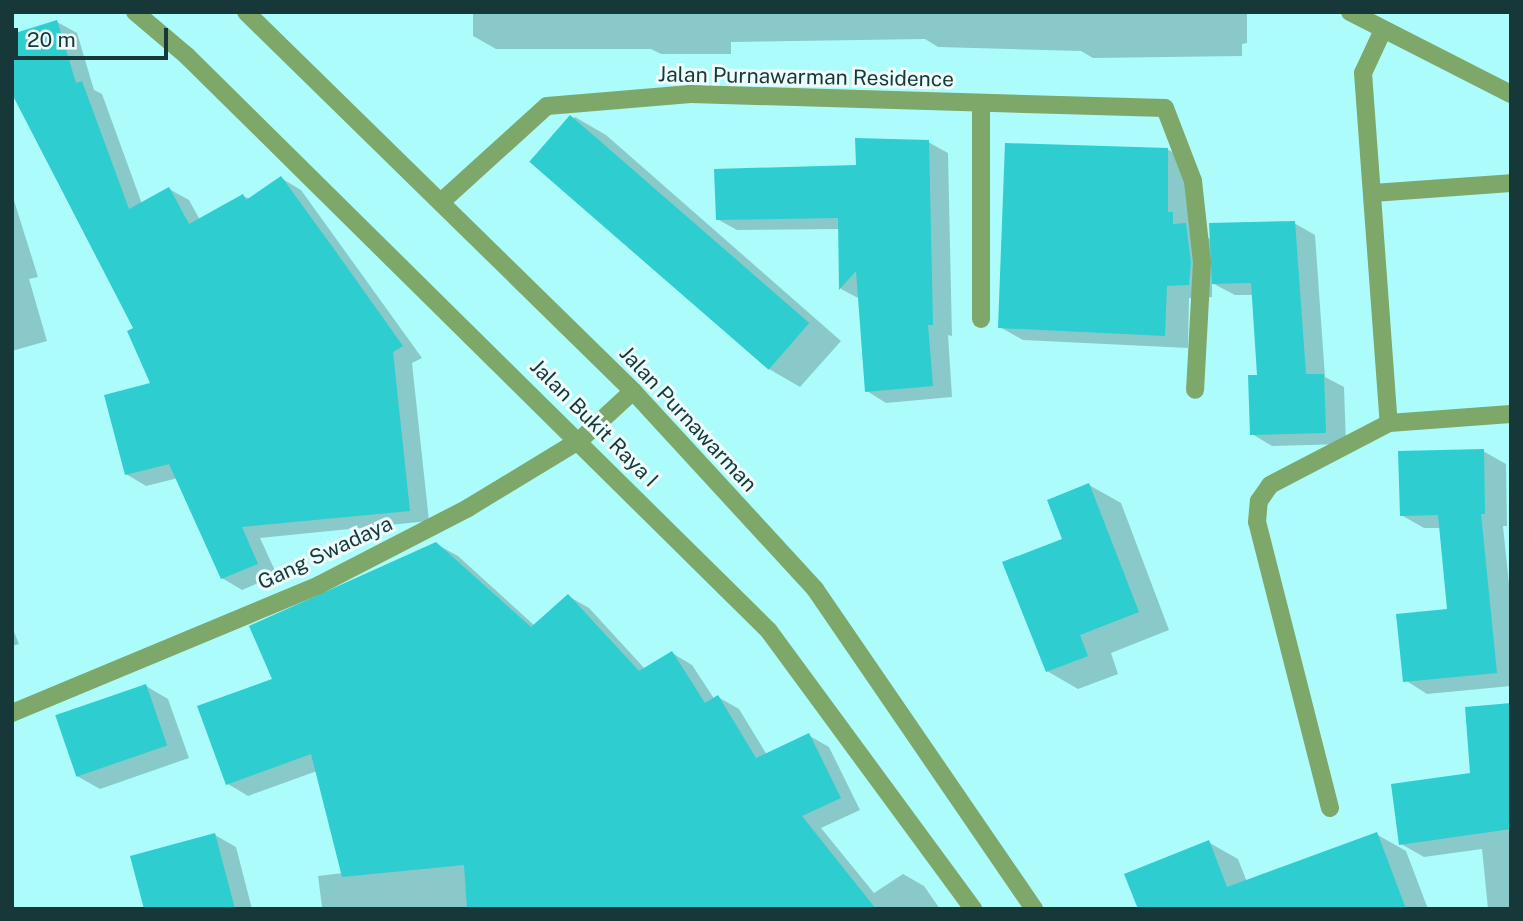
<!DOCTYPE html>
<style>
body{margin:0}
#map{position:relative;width:1523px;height:921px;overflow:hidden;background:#adfcfc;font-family:"Public Sans",sans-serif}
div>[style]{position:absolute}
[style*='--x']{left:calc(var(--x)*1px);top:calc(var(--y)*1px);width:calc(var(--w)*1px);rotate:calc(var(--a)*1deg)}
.shadow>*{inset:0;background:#0003}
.building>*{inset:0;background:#2ecdcf;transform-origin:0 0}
.minor>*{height:18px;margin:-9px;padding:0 9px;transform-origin:9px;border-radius:9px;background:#7ea76a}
.tertiary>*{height:18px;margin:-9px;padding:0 9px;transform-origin:9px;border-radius:9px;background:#7ea76a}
span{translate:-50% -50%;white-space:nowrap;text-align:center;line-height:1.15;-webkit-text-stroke:6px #edfcfc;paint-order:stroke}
.street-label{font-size:21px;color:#173838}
.frame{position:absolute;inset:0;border:14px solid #173838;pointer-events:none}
.scale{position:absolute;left:14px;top:28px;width:154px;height:32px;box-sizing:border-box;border:4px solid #173838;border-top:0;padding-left:9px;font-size:21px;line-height:24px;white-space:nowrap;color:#173838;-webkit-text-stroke:5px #edfcfc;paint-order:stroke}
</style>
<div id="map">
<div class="shadow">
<i style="clip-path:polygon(473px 12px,1247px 12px,1247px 43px,1242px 44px,1242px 56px,1093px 58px,1081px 51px,938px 47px,925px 39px,731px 42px,731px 54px,661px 54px,651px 49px,496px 49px,473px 36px)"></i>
<i style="clip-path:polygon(57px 22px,77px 33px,94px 90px,102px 94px,142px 204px,169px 189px,189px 200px,200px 220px,243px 196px,250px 199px,281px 178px,301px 190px,422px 358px,412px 363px,429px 521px,260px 538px,277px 575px,242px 590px,222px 578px,178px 478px,146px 486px,126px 474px,152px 384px)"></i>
<i style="clip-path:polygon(575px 117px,606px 135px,841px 341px,800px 387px,769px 369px,531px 161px)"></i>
<i style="clip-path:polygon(928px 142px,948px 153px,952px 336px,948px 335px,952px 397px,886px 403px,867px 391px,860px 299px,841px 289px,840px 229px,737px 230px,717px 219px)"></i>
<i style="clip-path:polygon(1167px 149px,1190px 162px,1195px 231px,1212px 240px,1294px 223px,1315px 235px,1325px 377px,1344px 387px,1346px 444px,1272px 446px,1252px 434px,1258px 377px,1254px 295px,1235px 295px,1212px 283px,1212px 297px,1189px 298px,1188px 348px,1023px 340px,1000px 327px)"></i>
<i style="clip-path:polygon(12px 194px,38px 277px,29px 279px,47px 341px,12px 351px)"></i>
<i style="clip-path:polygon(1483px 451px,1506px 464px,1507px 526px,1503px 526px,1511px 604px,1511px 686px,1427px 694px,1405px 680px,1448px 611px,1441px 528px,1424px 528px,1401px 515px)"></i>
<i style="clip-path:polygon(1089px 485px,1121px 503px,1169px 630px,1111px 653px,1118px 674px,1078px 689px,1047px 671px,1065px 540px)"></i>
<i style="clip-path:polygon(436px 544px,458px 556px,535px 626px,568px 596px,589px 608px,646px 670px,672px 653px,692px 665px,715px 700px,718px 697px,739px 709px,767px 755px,808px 735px,829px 747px,860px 810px,821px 828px,874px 893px,903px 874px,924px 886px,940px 909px,294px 909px,322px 907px,318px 876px,343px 873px,317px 771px,248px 796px,228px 784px,274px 680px)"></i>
<i style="clip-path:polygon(12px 627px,19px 644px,12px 646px)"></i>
<i style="clip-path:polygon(146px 686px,168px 699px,189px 758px,100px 789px,77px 776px)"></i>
<i style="clip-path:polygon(1511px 705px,1511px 909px,1488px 909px,1482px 849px,1424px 857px,1401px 844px,1472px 774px)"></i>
<i style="clip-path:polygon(1376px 834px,1406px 851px,1428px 909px,1140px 909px,1208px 842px,1238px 859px,1247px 882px)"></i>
<i style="clip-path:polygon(215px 835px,236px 847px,252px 909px,146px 909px)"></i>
</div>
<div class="building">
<i style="clip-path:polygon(57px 20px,76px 83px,82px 81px,129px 209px,169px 187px,189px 224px,243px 194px,246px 200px,281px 176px,334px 249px,403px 346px,393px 352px,410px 511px,242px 527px,258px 564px,221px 579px,169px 464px,125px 475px,104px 395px,150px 383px,127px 331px,133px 328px,12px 94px,12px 34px)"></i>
<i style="left:570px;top:115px;width:317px;height:62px;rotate:41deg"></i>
<i style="clip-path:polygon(855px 138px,929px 140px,933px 325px,928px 325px,933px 386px,865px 392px,856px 271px,839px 290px,838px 218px,716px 220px,714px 169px,856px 165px)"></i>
<i style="clip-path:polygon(1005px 143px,1168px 148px,1168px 212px,1173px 212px,1173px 224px,1186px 223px,1191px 262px,1189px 285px,1167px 286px,1165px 336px,998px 328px)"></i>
<i style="clip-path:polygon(1295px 221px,1306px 374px,1324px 374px,1326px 433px,1250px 435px,1248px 375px,1257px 375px,1251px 283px,1212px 284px,1209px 223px)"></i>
<i style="clip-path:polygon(1484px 449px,1485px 514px,1481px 514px,1497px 673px,1403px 682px,1396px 614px,1447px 609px,1438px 515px,1400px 516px,1398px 451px)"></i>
<i style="clip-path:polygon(1089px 483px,1139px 612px,1080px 635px,1088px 656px,1046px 672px,1002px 562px,1062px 539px,1047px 500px)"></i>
<i style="clip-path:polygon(436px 542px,531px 627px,568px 594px,639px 671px,672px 651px,705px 703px,718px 695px,756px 758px,809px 733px,841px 798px,802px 816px,876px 909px,467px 909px,464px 865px,342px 877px,311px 754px,226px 785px,197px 706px,272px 679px,249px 626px)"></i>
<i style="left:146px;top:684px;width:65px;height:96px;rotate:71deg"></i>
<i style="clip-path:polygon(1511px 703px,1511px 829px,1399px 845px,1391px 784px,1470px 773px,1465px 707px)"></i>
<i style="clip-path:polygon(1377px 832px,1406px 909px,1138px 909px,1124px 874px,1209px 840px,1227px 887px)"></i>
<i style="clip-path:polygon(215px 833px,235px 909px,144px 909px,130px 856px)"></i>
</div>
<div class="minor">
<i style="--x:135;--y:12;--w:68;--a:40.2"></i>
<i style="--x:187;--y:56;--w:818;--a:44.65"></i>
<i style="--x:769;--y:631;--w:345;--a:53.7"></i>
<i style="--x:1350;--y:12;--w:181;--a:27"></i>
<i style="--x:1383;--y:30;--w:47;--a:114.9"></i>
<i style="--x:1363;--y:73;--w:351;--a:85.8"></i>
<i style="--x:1389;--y:423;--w:122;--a:-4.2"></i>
<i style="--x:1373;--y:193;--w:138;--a:-4.1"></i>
<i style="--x:441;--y:202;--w:143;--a:-42.2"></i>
<i style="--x:547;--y:106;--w:144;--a:-4.8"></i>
<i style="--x:691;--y:94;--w:474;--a:1.7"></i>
<i style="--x:1165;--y:108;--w:78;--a:69"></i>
<i style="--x:1193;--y:181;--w:81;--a:83.7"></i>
<i style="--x:1202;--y:262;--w:128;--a:93.1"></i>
<i style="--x:981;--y:319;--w:215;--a:-90"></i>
<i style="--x:12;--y:713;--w:333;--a:-22.6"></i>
<i style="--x:319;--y:585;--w:168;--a:-27.3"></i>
<i style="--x:468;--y:508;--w:131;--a:-31.3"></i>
<i style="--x:580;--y:440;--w:72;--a:-42.8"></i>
<i style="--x:1330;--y:808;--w:295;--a:-104.3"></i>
<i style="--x:1257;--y:522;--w:21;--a:-85"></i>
<i style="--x:1259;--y:501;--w:19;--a:-55"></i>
<i style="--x:1270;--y:485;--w:134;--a:-27.5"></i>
</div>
<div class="tertiary">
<i style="--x:246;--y:12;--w:542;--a:44.4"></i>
<i style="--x:633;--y:391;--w:269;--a:47.4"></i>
<i style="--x:815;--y:589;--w:388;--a:55.6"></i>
</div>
<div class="street-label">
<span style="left:806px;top:77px;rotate:1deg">Jalan Purnawarman Residence</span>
<span style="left:688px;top:419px;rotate:47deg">Jalan Purnawarman</span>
<span style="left:594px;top:423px;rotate:45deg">Jalan Bukit Raya I</span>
<span style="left:325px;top:553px;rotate:-25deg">Gang Swadaya</span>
</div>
<div class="frame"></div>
<div class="scale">20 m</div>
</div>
